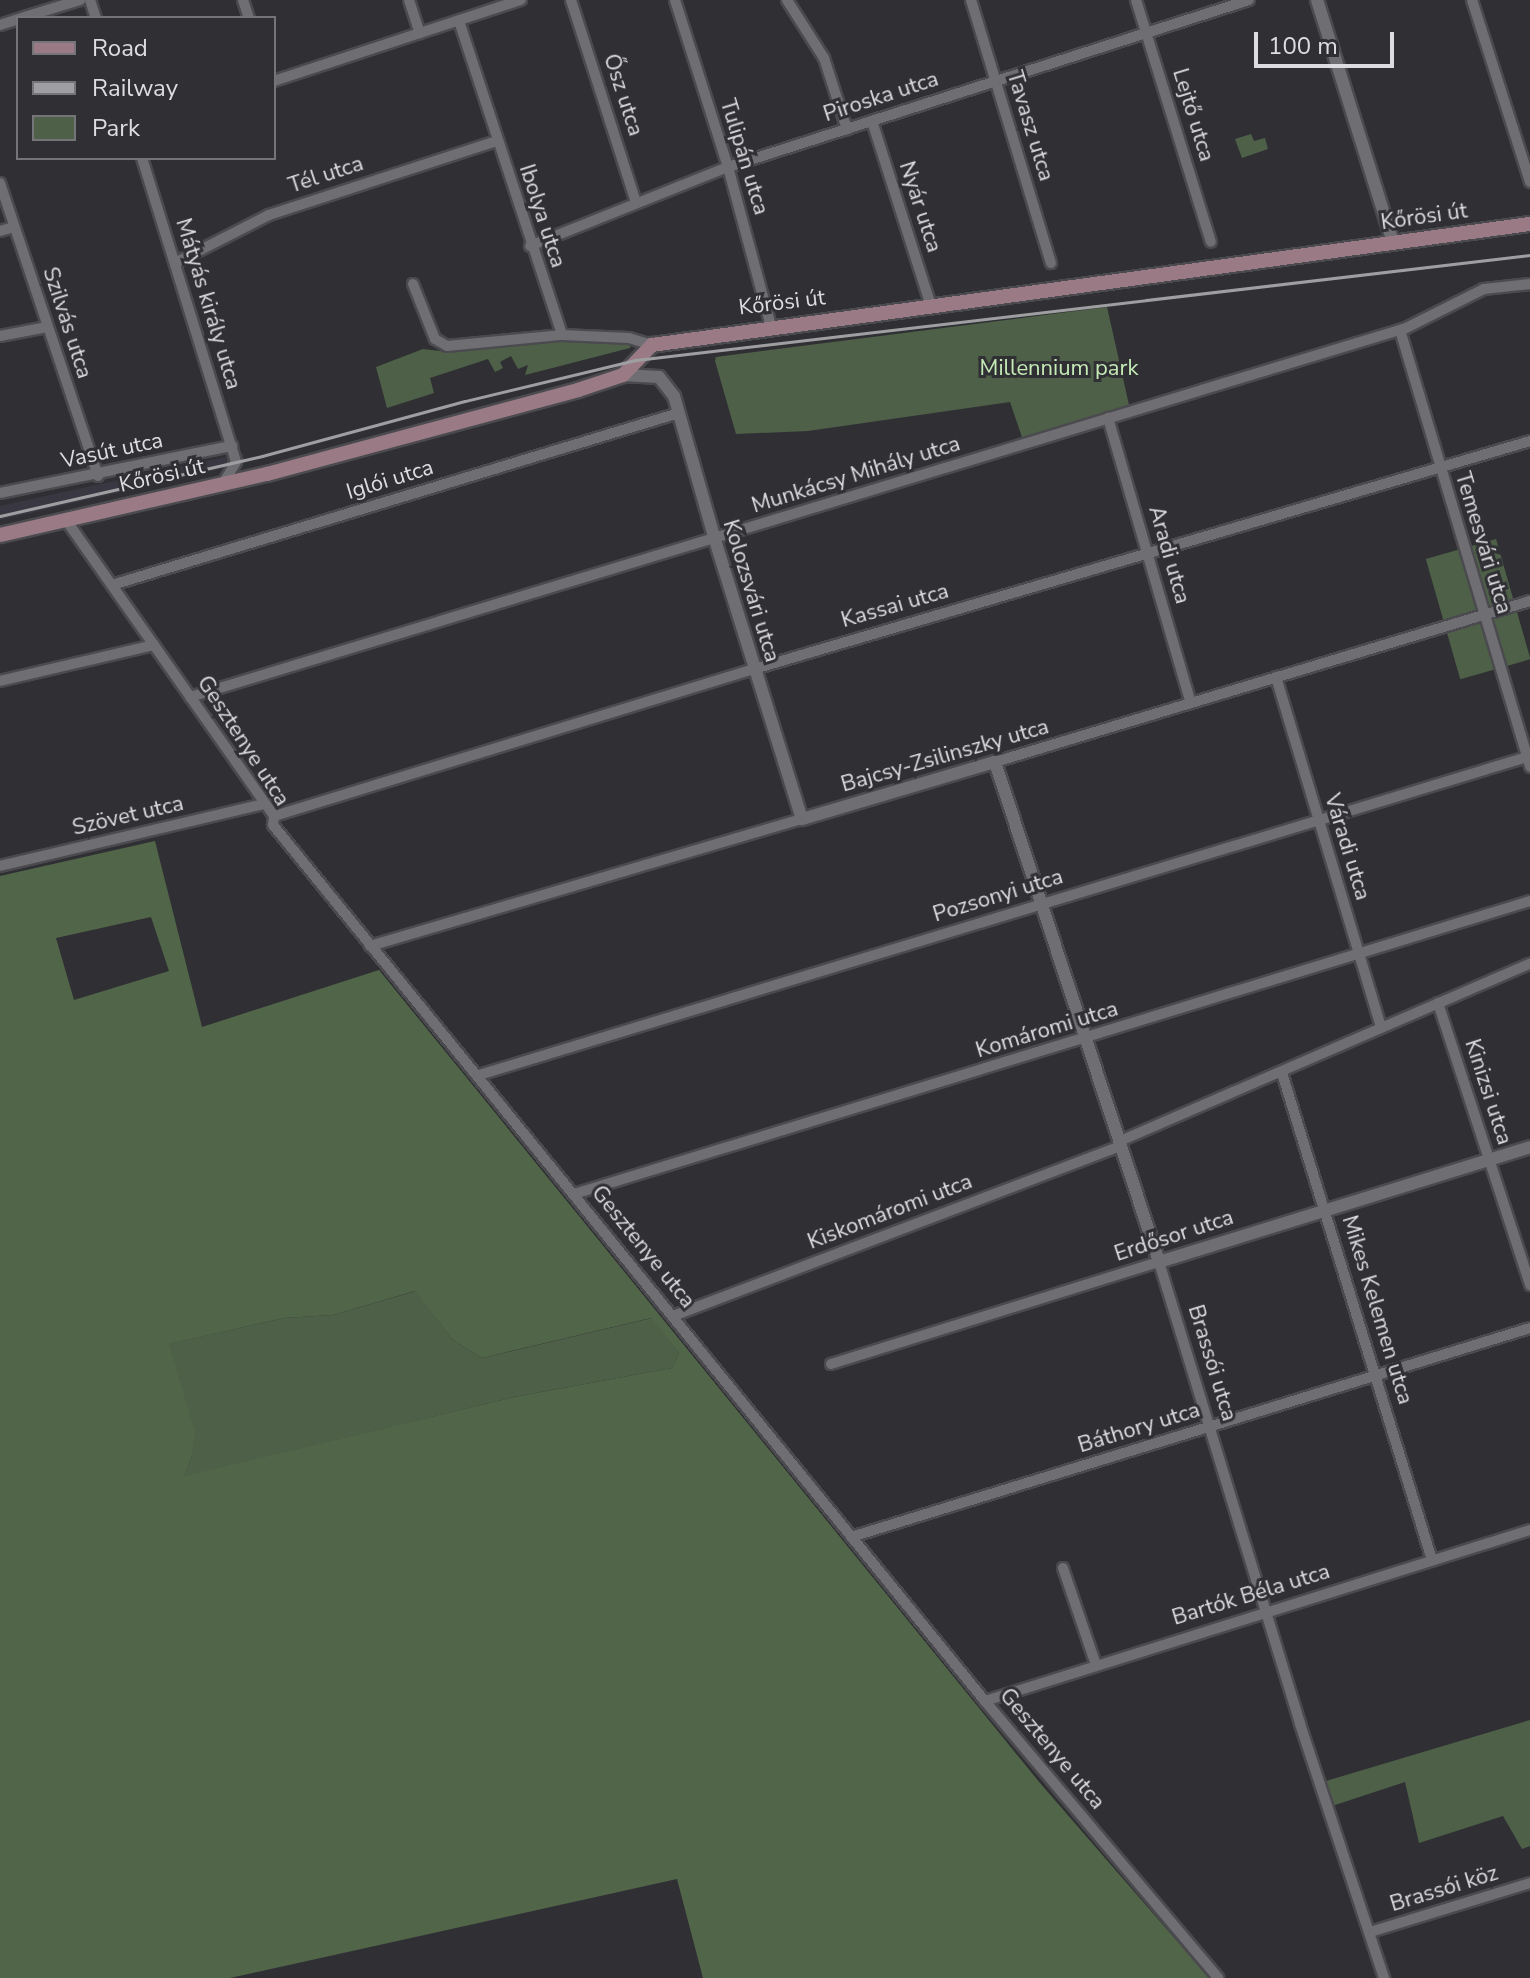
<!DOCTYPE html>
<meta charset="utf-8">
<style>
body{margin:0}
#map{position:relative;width:1530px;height:1978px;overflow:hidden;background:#303034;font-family:"Nunito Sans",sans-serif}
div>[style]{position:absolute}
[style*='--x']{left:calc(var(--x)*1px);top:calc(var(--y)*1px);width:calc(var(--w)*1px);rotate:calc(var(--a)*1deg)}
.built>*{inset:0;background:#393842}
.green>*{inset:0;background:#4e6048;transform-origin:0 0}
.forest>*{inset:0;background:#516549}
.roads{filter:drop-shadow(2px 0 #4b4b4f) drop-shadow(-2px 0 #4b4b4f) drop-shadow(0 2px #4b4b4f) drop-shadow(0 -2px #4b4b4f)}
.minor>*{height:10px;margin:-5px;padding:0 5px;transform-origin:5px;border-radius:5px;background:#6f6e73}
.tertiary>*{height:12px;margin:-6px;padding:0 6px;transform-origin:6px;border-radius:6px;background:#6f6e73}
.secondary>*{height:14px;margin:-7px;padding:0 7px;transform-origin:7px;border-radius:7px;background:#9a7b85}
.rail>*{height:3px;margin:-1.5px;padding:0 1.5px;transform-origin:1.5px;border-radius:1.5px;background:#9f9fa2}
span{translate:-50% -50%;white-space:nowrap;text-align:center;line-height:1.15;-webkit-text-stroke:6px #303034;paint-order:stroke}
.street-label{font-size:22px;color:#dddde0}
.park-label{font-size:22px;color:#c4eab6}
.legend{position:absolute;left:16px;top:16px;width:260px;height:144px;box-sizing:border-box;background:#303034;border:2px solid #757579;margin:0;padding:10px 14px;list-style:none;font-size:24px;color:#dddde0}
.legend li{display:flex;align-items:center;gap:16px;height:40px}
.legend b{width:40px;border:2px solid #757579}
.scale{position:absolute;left:1254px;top:32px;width:140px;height:36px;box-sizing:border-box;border:4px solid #dddde0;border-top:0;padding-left:10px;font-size:24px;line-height:28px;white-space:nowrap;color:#dddde0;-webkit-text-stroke:6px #303034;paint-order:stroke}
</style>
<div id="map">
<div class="built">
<i style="clip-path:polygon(243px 453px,245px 463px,0 520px,0 506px)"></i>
</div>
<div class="green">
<i style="clip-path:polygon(1251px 134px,1254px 141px,1265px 138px,1268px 149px,1242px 158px,1235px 139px)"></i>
<i style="clip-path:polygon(1107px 307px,1129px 405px,1023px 440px,1010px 402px,808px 431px,736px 434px,715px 361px,716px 357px)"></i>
<i style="clip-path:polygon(554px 339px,631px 344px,630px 348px,525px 375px,528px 365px,518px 369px,511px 356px,500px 362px,503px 368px,495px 372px,488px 359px,430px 378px,434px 393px,387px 408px,376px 367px,423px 349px,449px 352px)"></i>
<i style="left:1496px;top:539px;width:125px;height:73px;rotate:74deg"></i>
<i style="clip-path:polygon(416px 1291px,453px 1340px,482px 1358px,652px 1318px,679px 1353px,672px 1368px,514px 1397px,183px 1477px,192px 1456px,168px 1344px,284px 1318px,333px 1315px)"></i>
<i style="clip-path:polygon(1530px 1720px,1530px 1846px,1522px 1849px,1503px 1816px,1419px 1843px,1405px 1782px,1332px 1806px,1326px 1781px)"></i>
</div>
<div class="forest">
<i style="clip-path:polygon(evenodd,155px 841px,202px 1027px,379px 970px,1040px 1783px,1209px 1978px,703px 1978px,677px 1879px,230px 1978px,0 1978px,0 876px,155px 841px,151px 917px,169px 971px,74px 1000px,56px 938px,151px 917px,155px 841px,415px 1291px,453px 1340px,482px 1358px,651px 1318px,679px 1353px,672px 1368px,514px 1397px,184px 1476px,192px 1456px,195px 1432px,169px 1344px,284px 1318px,333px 1315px,415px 1291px)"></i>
</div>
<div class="roads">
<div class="minor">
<i style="--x:90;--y:0;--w:19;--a:72"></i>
<i style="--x:243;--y:0;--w:19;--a:72"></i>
<i style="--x:409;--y:0;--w:35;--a:72"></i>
<i style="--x:571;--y:0;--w:213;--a:72.2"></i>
<i style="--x:675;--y:0;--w:175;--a:72.4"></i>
<i style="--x:728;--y:167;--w:165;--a:74.9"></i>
<i style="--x:787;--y:0;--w:69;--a:57.5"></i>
<i style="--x:824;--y:58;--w:75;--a:72.1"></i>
<i style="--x:971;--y:0;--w:275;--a:73.1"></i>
<i style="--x:1136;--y:0;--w:253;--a:72.8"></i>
<i style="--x:1472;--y:0;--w:191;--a:72.3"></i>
<i style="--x:21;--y:18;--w:62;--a:-17"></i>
<i style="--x:459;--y:21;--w:330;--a:71.8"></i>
<i style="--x:562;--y:335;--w:67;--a:2.6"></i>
<i style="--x:629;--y:338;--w:24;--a:17"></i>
<i style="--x:0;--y:25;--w:19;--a:-18"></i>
<i style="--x:274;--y:81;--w:260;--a:-18.2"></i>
<i style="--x:872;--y:121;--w:194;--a:72.3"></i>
<i style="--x:142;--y:158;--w:318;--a:72.8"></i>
<i style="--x:236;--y:462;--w:26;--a:121"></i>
<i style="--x:0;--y:183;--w:309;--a:71.5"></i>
<i style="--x:0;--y:231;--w:15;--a:-16"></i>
<i style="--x:530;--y:246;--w:213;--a:-21.8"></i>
<i style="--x:728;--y:167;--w:547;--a:-17.77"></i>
<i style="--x:175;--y:263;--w:106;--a:-27.1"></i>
<i style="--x:269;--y:215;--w:240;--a:-18"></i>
<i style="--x:413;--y:284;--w:59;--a:68.2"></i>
<i style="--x:435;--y:339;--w:14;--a:30"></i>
<i style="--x:447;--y:346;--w:116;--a:-5.5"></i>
<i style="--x:1400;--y:330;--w:456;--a:73.4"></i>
<i style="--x:0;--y:336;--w:48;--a:-10.8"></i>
<i style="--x:1108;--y:418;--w:297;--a:73.8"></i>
<i style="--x:0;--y:493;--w:237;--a:-11.5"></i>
<i style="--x:66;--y:520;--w:362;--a:54.9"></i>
<i style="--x:274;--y:816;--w:9;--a:96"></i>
<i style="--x:273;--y:825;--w:1129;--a:50.9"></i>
<i style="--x:985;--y:1701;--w:362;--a:49.9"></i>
<i style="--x:112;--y:585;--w:593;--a:-16.88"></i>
<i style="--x:1276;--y:677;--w:366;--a:73.3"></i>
<i style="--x:0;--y:681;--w:158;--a:-13.2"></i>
<i style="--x:190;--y:697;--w:1271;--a:-16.88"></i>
<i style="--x:1406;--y:328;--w:87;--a:-26.6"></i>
<i style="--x:1484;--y:289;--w:46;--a:-6.2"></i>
<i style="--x:995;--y:762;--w:559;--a:-16.75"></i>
<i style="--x:274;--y:816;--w:502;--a:-17.03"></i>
<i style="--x:754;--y:669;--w:809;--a:-16.37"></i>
<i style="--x:0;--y:866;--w:271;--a:-13.2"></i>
<i style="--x:370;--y:946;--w:450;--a:-16.4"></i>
<i style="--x:1438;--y:1003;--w:297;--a:71.9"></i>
<i style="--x:1282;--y:1073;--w:510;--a:72.88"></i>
<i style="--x:479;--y:1075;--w:1098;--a:-16.88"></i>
<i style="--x:1120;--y:1141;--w:447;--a:-23.4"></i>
<i style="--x:574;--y:1194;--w:1000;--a:-17.04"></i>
<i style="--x:673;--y:1316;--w:479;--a:-20.8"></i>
<i style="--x:831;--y:1364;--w:343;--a:-17.3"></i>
<i style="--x:1159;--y:1262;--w:483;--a:73"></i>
<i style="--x:1300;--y:1724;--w:268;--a:71.7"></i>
<i style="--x:851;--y:1537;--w:710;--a:-17.11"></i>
<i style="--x:1063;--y:1568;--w:102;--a:71.2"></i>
<i style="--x:985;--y:1701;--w:571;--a:-17.42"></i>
<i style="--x:1370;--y:1932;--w:167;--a:-17"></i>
</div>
<div class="tertiary">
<i style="--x:1317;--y:0;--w:255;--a:72.6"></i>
<i style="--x:623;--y:375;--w:36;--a:3"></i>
<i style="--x:659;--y:377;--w:24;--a:52"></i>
<i style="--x:674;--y:396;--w:150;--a:74.1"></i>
<i style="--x:715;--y:540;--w:292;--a:72.7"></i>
<i style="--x:802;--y:819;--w:201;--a:-16.5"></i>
<i style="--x:995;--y:762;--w:526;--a:71.84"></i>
<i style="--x:1159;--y:1262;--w:388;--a:-17.2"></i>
</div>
<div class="secondary">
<i style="--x:0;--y:535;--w:274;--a:-12.9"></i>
<i style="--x:267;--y:474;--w:322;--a:-15.1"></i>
<i style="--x:578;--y:390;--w:47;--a:-18.4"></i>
<i style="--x:623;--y:375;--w:42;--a:-46"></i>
<i style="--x:652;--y:345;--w:886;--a:-7.85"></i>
</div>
</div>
<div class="rail">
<i style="--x:0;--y:516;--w:269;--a:-12.9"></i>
<i style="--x:262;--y:456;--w:210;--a:-15.2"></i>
<i style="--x:465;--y:401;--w:176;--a:-13.5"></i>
<i style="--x:636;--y:360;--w:900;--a:-6.7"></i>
</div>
<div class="street-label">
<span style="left:623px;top:95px;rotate:72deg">Ősz utca</span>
<span style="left:881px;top:97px;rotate:-18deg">Piroska utca</span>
<span style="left:1193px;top:115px;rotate:73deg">Lejtő utca</span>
<span style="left:1030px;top:126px;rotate:73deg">Tavasz utca</span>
<span style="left:744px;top:157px;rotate:73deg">Tulipán utca</span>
<span style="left:326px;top:175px;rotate:-18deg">Tél utca</span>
<span style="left:920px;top:207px;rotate:72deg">Nyár utca</span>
<span style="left:542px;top:216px;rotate:72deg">Ibolya utca</span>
<span style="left:1424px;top:217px;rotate:-8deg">Kőrösi út</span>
<span style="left:782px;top:303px;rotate:-7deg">Kőrösi út</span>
<span style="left:208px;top:304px;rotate:73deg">Mátyás király utca</span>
<span style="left:67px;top:323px;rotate:72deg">Szilvás utca</span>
<span style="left:112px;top:451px;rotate:-12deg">Vasút utca</span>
<span style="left:856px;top:475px;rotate:-17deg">Munkácsy Mihály utca</span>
<span style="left:162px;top:476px;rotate:-13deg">Kőrösi út</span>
<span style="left:390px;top:480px;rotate:-17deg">Iglói utca</span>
<span style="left:1483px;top:543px;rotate:73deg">Temesvári utca</span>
<span style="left:1169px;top:555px;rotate:74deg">Aradi utca</span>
<span style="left:751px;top:591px;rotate:73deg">Kolozsvári utca</span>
<span style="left:895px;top:606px;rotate:-16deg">Kassai utca</span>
<span style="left:243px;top:741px;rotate:57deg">Gesztenye utca</span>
<span style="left:945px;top:756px;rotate:-16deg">Bajcsy-Zsilinszky utca</span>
<span style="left:128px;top:816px;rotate:-13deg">Szövet utca</span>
<span style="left:1347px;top:847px;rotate:73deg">Váradi utca</span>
<span style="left:998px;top:896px;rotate:-17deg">Pozsonyi utca</span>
<span style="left:1047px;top:1030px;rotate:-17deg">Komáromi utca</span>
<span style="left:1488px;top:1092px;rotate:72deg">Kinizsi utca</span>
<span style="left:890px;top:1212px;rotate:-21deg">Kiskomáromi utca</span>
<span style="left:1174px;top:1236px;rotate:-18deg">Erdősor utca</span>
<span style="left:643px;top:1247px;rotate:51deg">Gesztenye utca</span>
<span style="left:1377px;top:1310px;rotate:73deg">Mikes Kelemen utca</span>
<span style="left:1212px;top:1363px;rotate:73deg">Brassói utca</span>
<span style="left:1139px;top:1428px;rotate:-17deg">Báthory utca</span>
<span style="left:1251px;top:1595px;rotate:-17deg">Bartók Béla utca</span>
<span style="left:1052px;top:1749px;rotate:50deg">Gesztenye utca</span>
<span style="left:1444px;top:1889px;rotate:-17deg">Brassói köz</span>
</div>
<div class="park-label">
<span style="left:1059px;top:369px">Millennium park</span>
</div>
<ul class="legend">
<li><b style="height:10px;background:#9a7b85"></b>Road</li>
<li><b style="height:10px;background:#9f9fa2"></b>Railway</li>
<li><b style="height:22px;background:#4e6048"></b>Park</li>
</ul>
<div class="scale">100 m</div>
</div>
